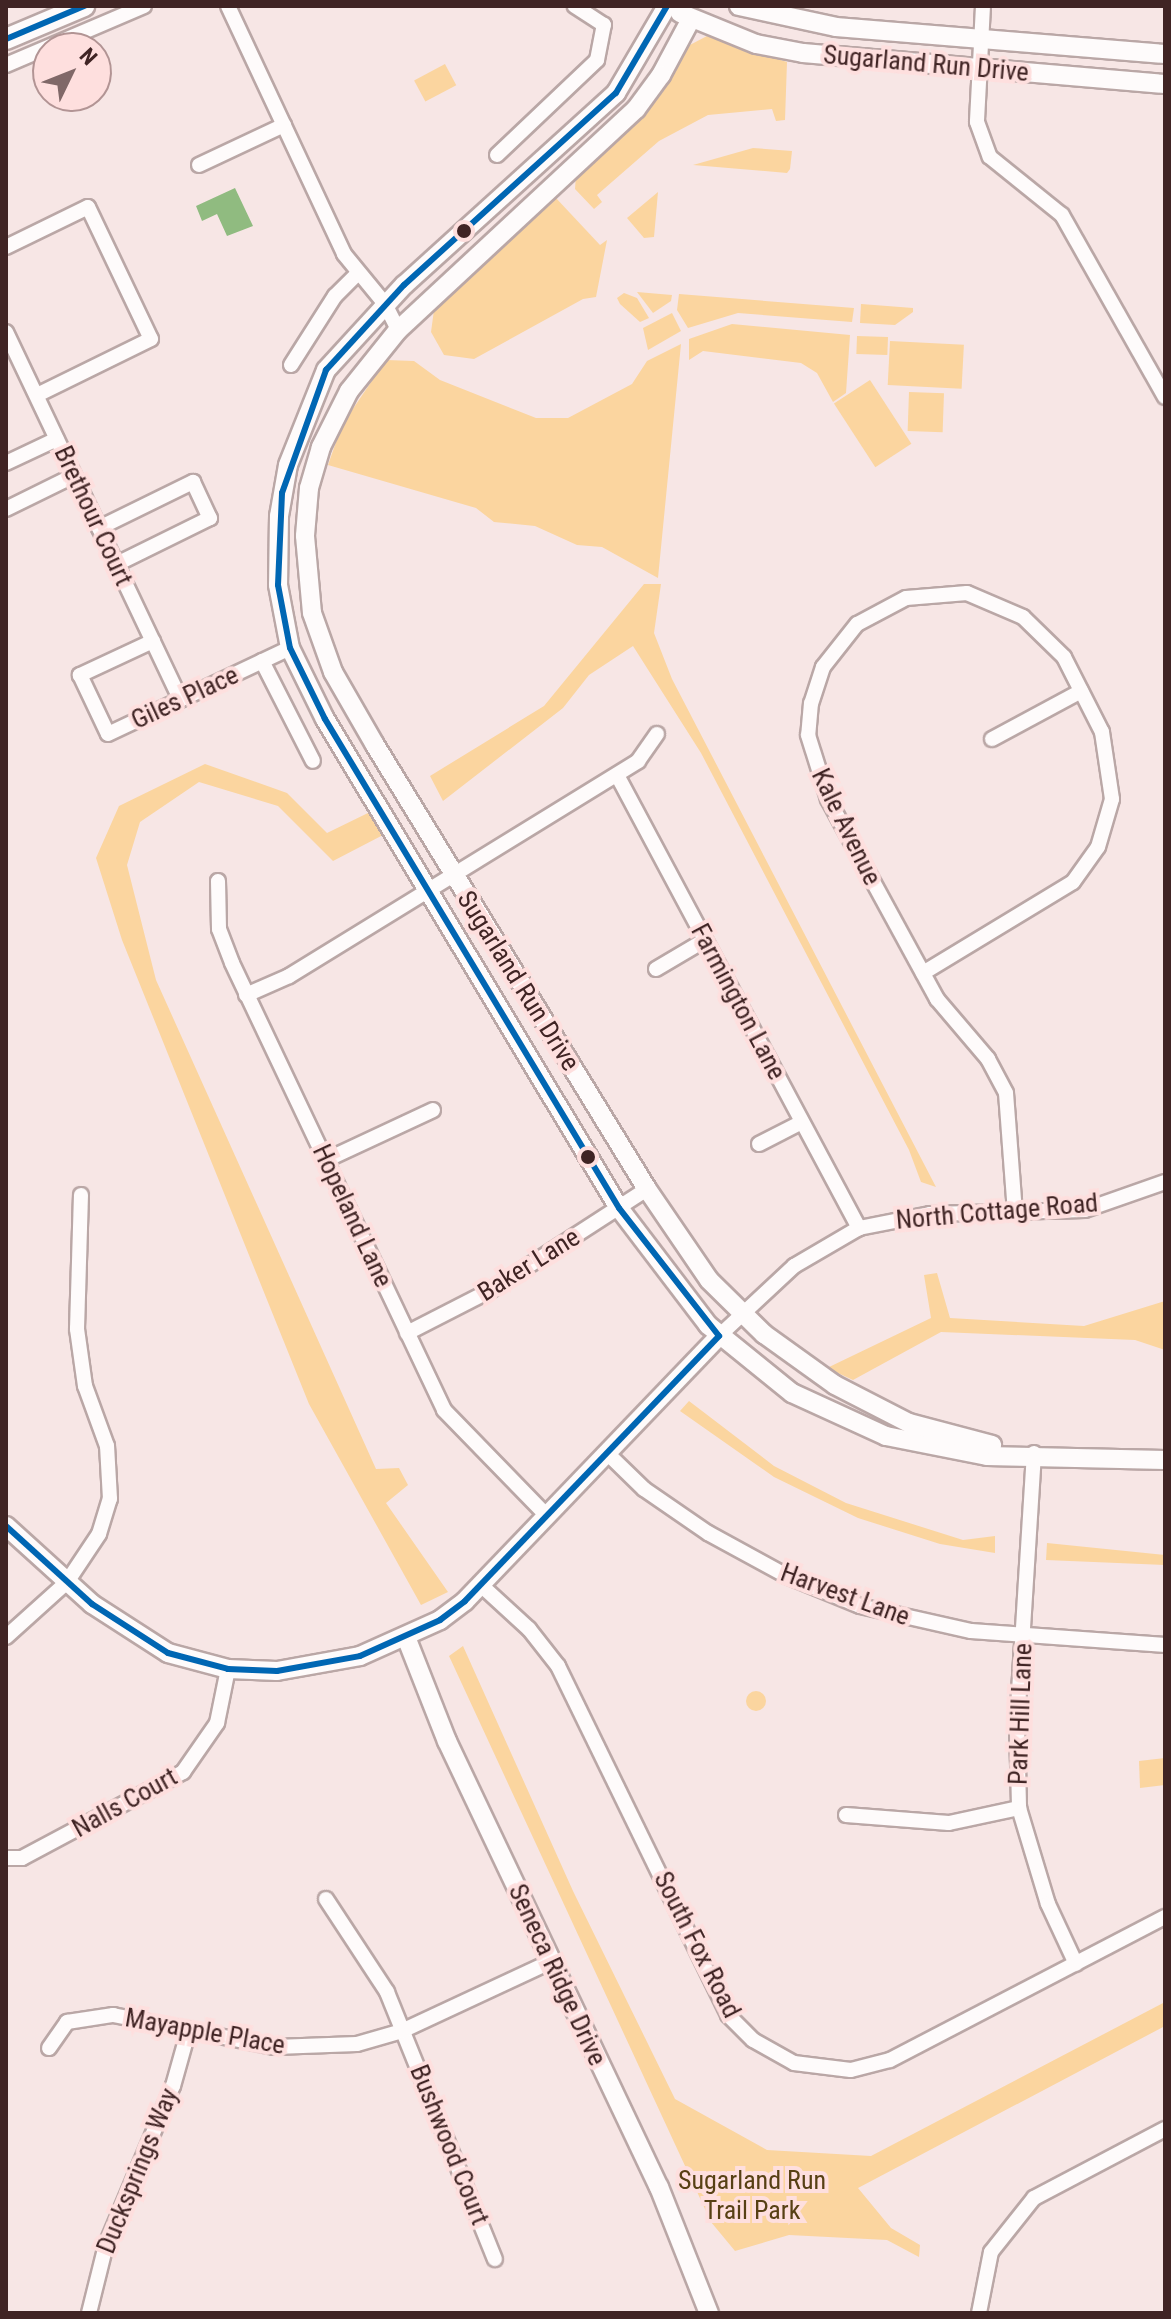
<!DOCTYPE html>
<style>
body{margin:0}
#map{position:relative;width:1171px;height:2319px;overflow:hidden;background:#f7e6e5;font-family:"Roboto Condensed",sans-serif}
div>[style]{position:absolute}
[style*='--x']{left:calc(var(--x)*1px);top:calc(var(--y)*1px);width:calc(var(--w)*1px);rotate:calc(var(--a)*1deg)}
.green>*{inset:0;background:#fbd59f;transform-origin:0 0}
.round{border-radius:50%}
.water>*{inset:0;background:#90bb80}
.roads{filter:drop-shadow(2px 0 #baa7a6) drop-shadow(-2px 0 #baa7a6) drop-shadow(0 2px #baa7a6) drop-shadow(0 -2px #baa7a6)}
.minor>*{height:14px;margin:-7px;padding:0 7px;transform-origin:7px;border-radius:7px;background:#fefbfb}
.tertiary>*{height:18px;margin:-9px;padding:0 9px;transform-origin:9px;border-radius:9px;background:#fefbfb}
.secondary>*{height:20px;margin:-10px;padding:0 10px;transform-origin:10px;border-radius:10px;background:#fefbfb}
.bus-1>*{height:6px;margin:-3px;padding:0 3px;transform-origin:3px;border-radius:3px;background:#0066b3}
.dots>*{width:22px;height:22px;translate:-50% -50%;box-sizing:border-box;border:4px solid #fedfde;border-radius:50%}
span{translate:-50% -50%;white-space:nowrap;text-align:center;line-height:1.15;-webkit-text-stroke:8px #fedfde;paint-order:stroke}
.street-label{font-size:26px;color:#402424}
.park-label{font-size:26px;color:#574014}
.frame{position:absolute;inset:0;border:8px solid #402424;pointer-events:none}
.north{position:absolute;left:32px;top:32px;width:80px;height:80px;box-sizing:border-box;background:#fedfde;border:2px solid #b29494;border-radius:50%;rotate:47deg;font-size:22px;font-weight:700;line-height:32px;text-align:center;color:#402424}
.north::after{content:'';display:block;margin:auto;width:28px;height:36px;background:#806868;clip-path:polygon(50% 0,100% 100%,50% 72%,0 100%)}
</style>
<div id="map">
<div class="green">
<i style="clip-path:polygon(707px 36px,787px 62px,785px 120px,776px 121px,772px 109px,708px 115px,659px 141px,597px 195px,602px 202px,594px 209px,575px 189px,576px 175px,686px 47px)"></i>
<i style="left:445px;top:64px;width:24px;height:35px;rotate:62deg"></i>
<i style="clip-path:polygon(753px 148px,792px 151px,790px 169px,787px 173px,693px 165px)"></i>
<i style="clip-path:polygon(658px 192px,654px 237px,644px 238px,627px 218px)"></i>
<i style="clip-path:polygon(555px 197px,600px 245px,607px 240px,596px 297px,583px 299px,474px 359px,444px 355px,431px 332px,434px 310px)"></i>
<i style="clip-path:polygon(637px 292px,672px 295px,671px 301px,653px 313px)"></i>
<i style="clip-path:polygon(624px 293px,637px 298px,649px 318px,640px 322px,620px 304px,617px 298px)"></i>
<i style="clip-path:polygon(679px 294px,854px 308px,852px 322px,738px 313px,688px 328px,677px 310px)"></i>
<i style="clip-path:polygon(861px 304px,913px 308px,913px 312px,895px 325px,860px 323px)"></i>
<i style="clip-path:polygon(672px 313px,681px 331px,648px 350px,643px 328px)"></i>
<i style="clip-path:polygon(732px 324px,850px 335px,846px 393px,833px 402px,817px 373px,801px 363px,703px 351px,689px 360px,689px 339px)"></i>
<i style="left:857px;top:336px;width:31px;height:18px;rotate:2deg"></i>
<i style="left:890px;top:341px;width:74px;height:44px;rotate:3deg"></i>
<i style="clip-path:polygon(681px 344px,658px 578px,602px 547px,577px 545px,535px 526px,494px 522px,476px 508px,328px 465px,342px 425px,386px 360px,414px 361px,440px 380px,536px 418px,568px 418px,632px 384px,647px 361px)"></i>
<i style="left:870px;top:380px;width:76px;height:43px;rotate:57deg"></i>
<i style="left:909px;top:392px;width:35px;height:39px;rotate:2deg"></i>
<i style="clip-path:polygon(644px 584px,661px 584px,654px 633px,672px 679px,936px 1187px,921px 1182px,909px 1150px,701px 753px,633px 646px,589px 675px,563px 708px,443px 801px,430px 776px,544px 706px)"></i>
<i style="clip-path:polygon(205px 764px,287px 793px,327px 833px,370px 812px,385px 834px,333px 861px,278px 806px,199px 782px,140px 822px,127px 865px,156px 980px,376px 1469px,399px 1468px,408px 1485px,386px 1503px,448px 1592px,421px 1605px,309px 1404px,122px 940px,96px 858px,119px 806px)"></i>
<i style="clip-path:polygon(937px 1273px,950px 1318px,1084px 1326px,1165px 1301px,1165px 1350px,1135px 1340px,941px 1332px,853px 1380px,827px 1368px,931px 1318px,924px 1275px)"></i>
<i style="clip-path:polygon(689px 1401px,774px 1466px,846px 1503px,963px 1540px,995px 1536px,995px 1553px,940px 1544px,858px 1518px,774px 1477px,680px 1411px)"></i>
<i style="clip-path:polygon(1047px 1543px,1165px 1555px,1165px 1565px,1046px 1560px)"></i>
<i style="clip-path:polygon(463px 1646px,573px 1891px,675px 2099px,767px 2150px,871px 2156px,1165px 2002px,1165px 2026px,858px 2188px,891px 2228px,920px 2245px,919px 2257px,887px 2240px,789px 2235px,735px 2251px,711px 2222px,449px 1656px)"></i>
<i class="round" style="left:746px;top:1691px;width:20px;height:20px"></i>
<i style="clip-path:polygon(1165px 1758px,1165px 1785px,1140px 1788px,1139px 1761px)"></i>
</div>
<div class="water">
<i style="clip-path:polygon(235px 188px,253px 226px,227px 236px,217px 214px,202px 221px,196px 206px)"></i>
</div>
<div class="roads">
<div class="minor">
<i style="--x:228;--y:6;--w:274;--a:64.9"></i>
<i style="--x:344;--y:254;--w:65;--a:50.6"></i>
<i style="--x:385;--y:304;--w:29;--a:63"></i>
<i style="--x:983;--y:6;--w:116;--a:93"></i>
<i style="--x:977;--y:122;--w:37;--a:70"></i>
<i style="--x:990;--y:157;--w:92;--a:38.9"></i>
<i style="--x:1062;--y:215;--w:209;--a:60.5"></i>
<i style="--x:6;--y:65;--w:150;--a:-23.1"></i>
<i style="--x:497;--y:155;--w:138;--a:-43.5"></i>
<i style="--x:597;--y:60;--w:36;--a:-79"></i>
<i style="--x:604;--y:25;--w:35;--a:-147"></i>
<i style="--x:199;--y:165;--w:94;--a:-25.2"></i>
<i style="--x:6;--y:247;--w:91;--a:-26"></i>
<i style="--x:88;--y:207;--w:146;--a:64.5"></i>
<i style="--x:151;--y:339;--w:127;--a:153.8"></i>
<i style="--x:6;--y:332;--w:407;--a:64.6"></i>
<i style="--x:291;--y:365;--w:82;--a:-57.5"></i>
<i style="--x:335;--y:296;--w:31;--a:-45"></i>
<i style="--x:6;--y:463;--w:56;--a:-25.2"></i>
<i style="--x:6;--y:509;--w:75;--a:-26.2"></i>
<i style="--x:99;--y:528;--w:105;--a:-26.1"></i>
<i style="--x:193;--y:482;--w:40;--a:65"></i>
<i style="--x:210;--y:518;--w:104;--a:153.7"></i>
<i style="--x:153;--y:641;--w:81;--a:155"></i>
<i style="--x:80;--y:675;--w:65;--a:64.6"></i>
<i style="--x:108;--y:734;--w:201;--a:-25.3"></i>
<i style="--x:262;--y:661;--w:112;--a:63"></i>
<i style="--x:992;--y:739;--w:101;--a:-28.3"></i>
<i style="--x:617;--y:775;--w:514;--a:61.89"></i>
<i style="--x:218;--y:881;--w:48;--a:88.8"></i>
<i style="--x:219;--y:929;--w:36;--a:69"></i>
<i style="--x:232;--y:963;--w:495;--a:64.6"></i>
<i style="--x:444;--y:1410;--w:149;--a:45.8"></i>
<i style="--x:656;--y:969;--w:57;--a:-30.6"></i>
<i style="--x:923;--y:973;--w:175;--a:-31.2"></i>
<i style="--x:1073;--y:882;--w:43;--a:-54.5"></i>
<i style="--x:1098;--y:847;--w:50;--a:-73.7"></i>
<i style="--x:1112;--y:799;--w:68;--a:-98.5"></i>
<i style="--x:1102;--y:732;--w:84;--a:-116.9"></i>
<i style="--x:1064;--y:657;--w:57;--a:-135.7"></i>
<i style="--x:1023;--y:617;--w:61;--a:-156.8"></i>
<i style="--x:967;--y:593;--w:61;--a:175.3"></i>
<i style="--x:906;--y:598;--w:55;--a:152"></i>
<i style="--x:857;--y:624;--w:55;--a:128.3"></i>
<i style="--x:823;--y:667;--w:38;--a:108"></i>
<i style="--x:811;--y:703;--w:32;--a:95"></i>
<i style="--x:808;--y:735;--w:67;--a:72.6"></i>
<i style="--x:828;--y:799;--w:228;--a:61.4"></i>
<i style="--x:937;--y:999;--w:79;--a:49.6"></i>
<i style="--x:988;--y:1059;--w:38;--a:62"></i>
<i style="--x:1006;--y:1093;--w:119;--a:85.7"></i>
<i style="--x:246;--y:995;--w:47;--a:-23.8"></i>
<i style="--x:289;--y:976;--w:410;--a:-31.6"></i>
<i style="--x:638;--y:761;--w:33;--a:-55"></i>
<i style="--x:759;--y:1144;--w:48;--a:-27.1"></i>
<i style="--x:326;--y:1160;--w:118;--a:-25"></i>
<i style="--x:407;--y:1333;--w:94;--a:-27.1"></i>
<i style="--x:491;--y:1290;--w:186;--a:-32.9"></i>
<i style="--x:719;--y:1336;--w:103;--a:-43"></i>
<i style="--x:794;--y:1266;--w:75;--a:-30.3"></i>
<i style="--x:859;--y:1228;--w:72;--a:-11.2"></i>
<i style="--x:930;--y:1214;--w:155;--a:-1.5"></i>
<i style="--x:1085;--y:1210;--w:85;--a:-19.3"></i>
<i style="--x:1034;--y:1453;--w:272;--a:93.6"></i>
<i style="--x:1017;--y:1724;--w:84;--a:88.6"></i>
<i style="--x:1019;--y:1808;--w:100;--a:73.2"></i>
<i style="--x:1048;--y:1904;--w:66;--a:65"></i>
<i style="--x:608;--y:1454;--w:50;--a:44.2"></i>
<i style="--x:644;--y:1489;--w:78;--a:34.5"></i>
<i style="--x:708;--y:1533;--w:90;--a:28.6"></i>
<i style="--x:787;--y:1576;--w:79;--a:22.3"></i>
<i style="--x:860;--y:1606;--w:114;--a:12.7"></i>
<i style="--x:971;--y:1631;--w:195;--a:4.1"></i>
<i style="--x:482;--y:1586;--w:64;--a:42.5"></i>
<i style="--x:529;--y:1629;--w:47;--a:51.9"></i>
<i style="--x:558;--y:1666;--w:388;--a:64"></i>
<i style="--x:728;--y:2015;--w:35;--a:45"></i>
<i style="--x:753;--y:2040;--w:47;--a:29.3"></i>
<i style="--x:794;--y:2063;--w:57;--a:7"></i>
<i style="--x:851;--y:2070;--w:40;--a:-14.4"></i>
<i style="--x:890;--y:2060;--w:310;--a:-27.5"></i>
<i style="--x:6;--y:1637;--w:82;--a:-42"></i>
<i style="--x:67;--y:1582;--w:58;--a:-56.3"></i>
<i style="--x:99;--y:1534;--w:37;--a:-73"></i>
<i style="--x:110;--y:1499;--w:53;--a:-93.2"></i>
<i style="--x:107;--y:1446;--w:64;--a:-110.1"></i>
<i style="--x:85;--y:1386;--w:58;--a:-98"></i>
<i style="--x:77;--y:1329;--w:134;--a:-88.3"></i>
<i style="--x:846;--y:1815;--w:103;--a:4.4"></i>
<i style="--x:949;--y:1823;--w:72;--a:-12.1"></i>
<i style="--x:6;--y:1858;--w:16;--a:0"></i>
<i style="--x:22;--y:1858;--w:183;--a:-28.1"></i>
<i style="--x:183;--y:1772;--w:60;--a:-55.2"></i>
<i style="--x:217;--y:1723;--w:55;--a:-78.5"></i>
<i style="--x:326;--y:1899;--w:111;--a:56.7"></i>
<i style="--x:387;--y:1992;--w:288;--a:68"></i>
<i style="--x:49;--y:2048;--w:32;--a:-55"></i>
<i style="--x:67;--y:2022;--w:47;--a:-8.7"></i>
<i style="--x:113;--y:2015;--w:165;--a:11.2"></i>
<i style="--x:275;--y:2047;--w:82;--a:-2.1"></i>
<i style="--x:357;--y:2044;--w:47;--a:-16.1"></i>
<i style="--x:402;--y:2031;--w:163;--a:-25"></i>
<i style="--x:89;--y:2313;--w:70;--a:-76"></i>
<i style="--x:106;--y:2245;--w:173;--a:-67.2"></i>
<i style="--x:173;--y:2086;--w:59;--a:-74.3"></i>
<i style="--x:979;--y:2313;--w:62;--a:-78.9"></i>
<i style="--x:991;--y:2252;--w:69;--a:-51.5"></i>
<i style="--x:1034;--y:2198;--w:148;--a:-27.8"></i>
</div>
<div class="tertiary">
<i style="--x:667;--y:6;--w:101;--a:120.4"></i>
<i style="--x:616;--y:93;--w:286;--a:137.8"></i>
<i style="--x:404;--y:285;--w:115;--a:132.5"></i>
<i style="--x:326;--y:370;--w:102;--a:111.8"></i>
<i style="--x:288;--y:465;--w:52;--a:100"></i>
<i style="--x:279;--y:516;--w:69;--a:90.8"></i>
<i style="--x:278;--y:585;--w:64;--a:79.2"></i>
<i style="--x:290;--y:648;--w:79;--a:63.8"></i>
<i style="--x:325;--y:719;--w:571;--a:58.98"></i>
<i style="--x:619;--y:1208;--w:147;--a:52.7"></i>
<i style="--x:708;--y:1325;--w:108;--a:39"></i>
<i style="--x:792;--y:1393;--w:103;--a:24.6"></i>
<i style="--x:886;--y:1436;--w:103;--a:11.2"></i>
<i style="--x:987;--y:1456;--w:178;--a:1.3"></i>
<i style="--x:739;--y:6;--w:99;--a:12.2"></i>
<i style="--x:836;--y:27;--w:330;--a:4.7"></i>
<i style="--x:680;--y:13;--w:82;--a:22.2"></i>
<i style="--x:756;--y:44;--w:48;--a:10.8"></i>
<i style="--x:803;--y:53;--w:363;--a:4.9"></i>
<i style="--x:691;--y:19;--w:64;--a:118.2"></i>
<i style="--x:661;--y:75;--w:42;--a:126.3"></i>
<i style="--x:636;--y:109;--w:325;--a:137.1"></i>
<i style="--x:398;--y:330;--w:78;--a:128.8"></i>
<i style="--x:349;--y:391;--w:63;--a:116.6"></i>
<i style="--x:321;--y:447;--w:43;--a:106.3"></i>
<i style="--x:309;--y:488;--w:48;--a:94.8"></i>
<i style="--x:305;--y:536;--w:77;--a:84.8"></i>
<i style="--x:312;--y:613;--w:63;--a:70.4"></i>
<i style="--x:333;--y:672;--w:84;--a:60.1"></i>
<i style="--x:375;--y:745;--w:521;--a:58.51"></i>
<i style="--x:647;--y:1189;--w:110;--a:55.7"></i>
<i style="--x:709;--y:1280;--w:77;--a:44.5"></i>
<i style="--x:764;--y:1334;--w:87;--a:35.7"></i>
<i style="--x:835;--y:1385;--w:83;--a:27.2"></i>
<i style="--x:909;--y:1423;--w:86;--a:14.8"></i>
<i style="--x:6;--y:1526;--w:116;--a:42.2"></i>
<i style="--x:92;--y:1604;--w:90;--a:32.8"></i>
<i style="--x:168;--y:1653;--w:62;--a:14.9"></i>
<i style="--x:228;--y:1669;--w:49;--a:2.3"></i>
<i style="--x:277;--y:1671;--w:84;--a:-10.2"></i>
<i style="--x:360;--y:1656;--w:88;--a:-24.2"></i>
<i style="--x:440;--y:1620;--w:31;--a:-37"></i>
<i style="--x:465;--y:1601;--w:367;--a:-46.2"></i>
<i style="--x:406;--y:1637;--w:112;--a:68.5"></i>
<i style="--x:447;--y:1741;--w:494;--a:64.6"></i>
<i style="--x:659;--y:2187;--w:136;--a:68.4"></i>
</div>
<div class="secondary">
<i style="--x:6;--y:39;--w:85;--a:-22.9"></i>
</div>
</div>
<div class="bus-1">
<i style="--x:6;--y:39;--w:85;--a:-22.9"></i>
<i style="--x:6;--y:1526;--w:116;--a:42.2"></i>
<i style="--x:92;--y:1604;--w:90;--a:32.8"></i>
<i style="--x:168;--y:1653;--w:62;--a:14.9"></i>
<i style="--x:228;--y:1669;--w:49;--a:2.3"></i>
<i style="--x:277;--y:1671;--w:84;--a:-10.2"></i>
<i style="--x:360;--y:1656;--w:88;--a:-24.2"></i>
<i style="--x:440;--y:1620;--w:31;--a:-37"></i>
<i style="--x:465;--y:1601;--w:367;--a:-46.2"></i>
<i style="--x:719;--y:1336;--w:162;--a:-128"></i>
<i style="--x:619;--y:1208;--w:571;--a:-121.02"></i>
<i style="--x:325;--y:719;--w:79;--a:-116.2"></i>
<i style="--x:290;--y:648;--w:64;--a:-100.8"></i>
<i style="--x:278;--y:585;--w:92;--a:-87.5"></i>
<i style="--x:282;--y:493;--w:131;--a:-70.3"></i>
<i style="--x:326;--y:370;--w:115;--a:-47.5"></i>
<i style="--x:404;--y:285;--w:286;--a:-42.2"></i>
<i style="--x:616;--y:93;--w:101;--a:-59.6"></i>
</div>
<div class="dots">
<i style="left:464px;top:231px;background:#402424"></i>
<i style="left:588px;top:1157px;background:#402424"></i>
</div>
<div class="street-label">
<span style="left:926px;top:64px;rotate:5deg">Sugarland Run Drive</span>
<span style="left:93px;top:516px;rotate:65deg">Brethour Court</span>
<span style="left:185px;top:698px;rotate:-25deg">Giles Place</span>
<span style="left:846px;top:827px;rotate:64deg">Kale Avenue</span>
<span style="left:518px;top:981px;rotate:58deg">Sugarland Run Drive</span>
<span style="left:738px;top:1002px;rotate:62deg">Farmington Lane</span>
<span style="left:997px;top:1212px;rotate:-5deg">North Cottage Road</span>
<span style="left:352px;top:1216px;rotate:65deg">Hopeland Lane</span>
<span style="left:529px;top:1265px;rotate:-32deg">Baker Lane</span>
<span style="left:845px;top:1595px;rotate:20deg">Harvest Lane</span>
<span style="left:1021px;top:1714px;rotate:-88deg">Park Hill Lane</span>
<span style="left:125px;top:1803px;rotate:-29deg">Nalls Court</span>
<span style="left:697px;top:1945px;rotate:63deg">South Fox Road</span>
<span style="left:557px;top:1975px;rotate:65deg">Seneca Ridge Drive</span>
<span style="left:205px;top:2032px;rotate:10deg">Mayapple Place</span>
<span style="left:449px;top:2145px;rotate:68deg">Bushwood Court</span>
<span style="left:138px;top:2171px;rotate:-68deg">Ducksprings Way</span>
</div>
<div class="park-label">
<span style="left:752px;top:2196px">Sugarland Run<br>Trail Park</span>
</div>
<div class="frame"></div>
<div class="north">N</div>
</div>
